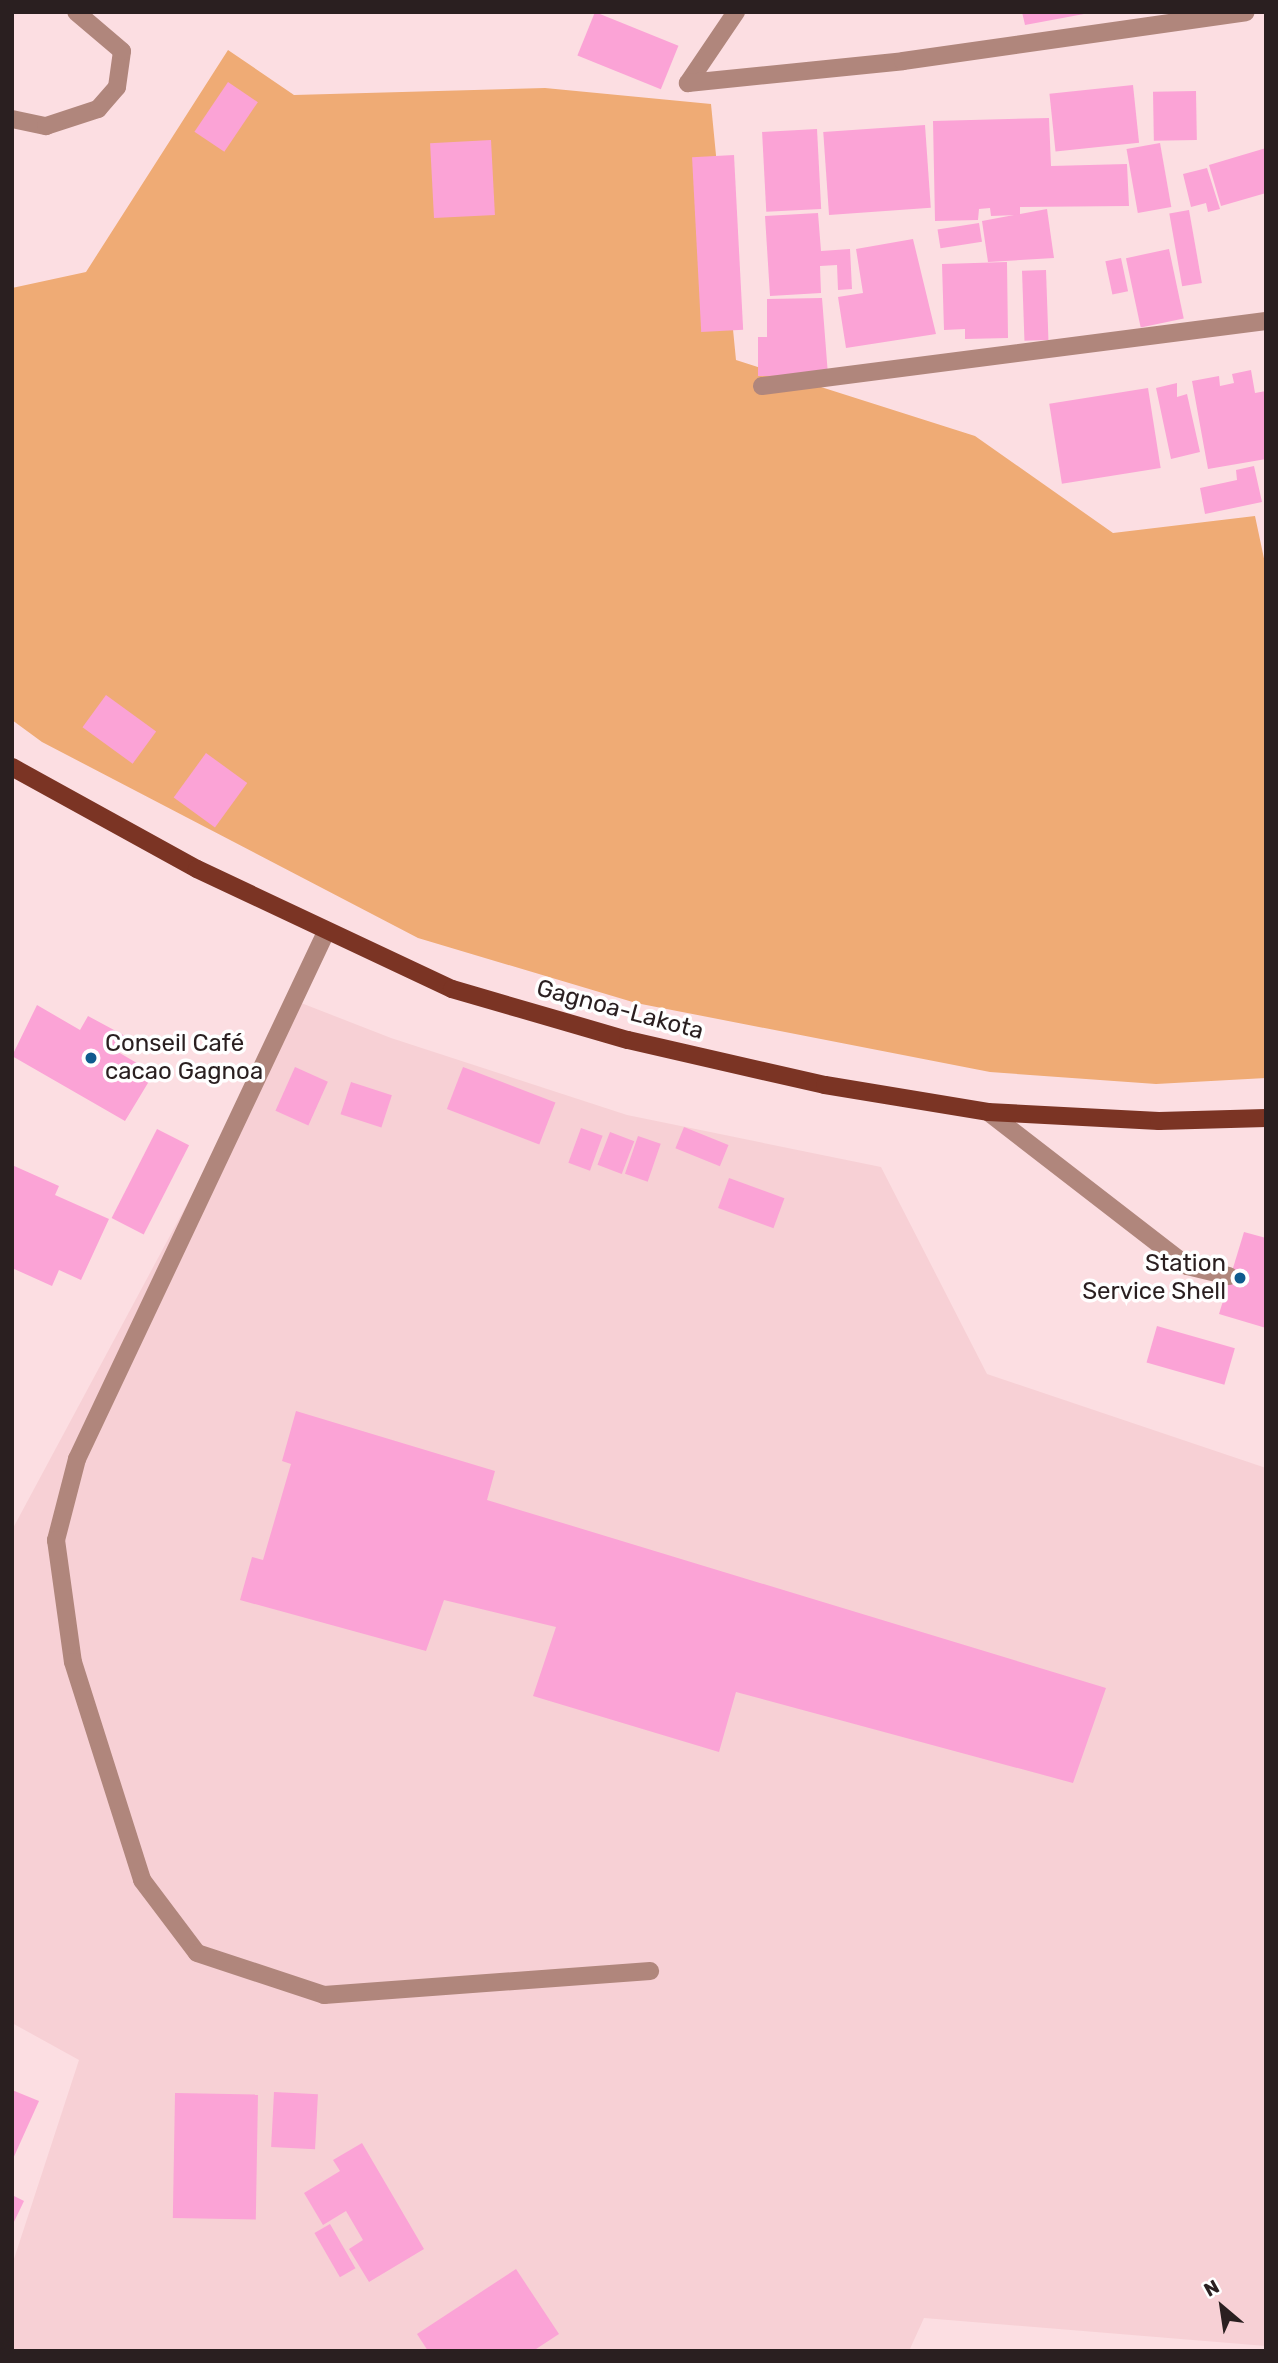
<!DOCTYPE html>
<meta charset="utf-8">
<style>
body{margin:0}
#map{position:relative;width:1278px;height:2363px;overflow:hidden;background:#fcdee2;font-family:Rubik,sans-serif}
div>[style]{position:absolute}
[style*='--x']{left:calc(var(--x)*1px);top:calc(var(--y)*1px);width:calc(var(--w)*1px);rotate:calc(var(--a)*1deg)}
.built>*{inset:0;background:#f7d0d5}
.green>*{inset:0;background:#efab75}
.building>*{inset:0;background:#fba3d6;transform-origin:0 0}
.lane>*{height:18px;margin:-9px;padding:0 9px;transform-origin:9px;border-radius:9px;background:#b0867c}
.street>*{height:18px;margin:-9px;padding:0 9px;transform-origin:9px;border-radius:9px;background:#b0867c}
.primary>*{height:18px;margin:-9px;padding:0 9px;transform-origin:9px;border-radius:9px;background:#7b3424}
.dots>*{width:19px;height:19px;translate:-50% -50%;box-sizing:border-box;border:4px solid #fff;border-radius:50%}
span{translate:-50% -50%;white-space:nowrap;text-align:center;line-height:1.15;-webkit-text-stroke:7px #fff;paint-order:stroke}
.street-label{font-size:24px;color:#2a1f20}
.poi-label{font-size:24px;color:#2a1f20}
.left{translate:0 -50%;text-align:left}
.right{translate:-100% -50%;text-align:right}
.frame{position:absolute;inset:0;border:14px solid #2a1f20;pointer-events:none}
.north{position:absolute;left:1187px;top:2272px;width:70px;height:70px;-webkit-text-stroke:5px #fff;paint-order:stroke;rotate:331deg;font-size:19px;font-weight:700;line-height:28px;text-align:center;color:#2a1f20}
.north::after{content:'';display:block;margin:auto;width:24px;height:32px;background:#2a1f20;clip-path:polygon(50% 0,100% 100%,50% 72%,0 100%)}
</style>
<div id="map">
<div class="built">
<i style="clip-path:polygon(296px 1001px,391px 1038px,627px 1115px,881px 1167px,987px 1374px,1266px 1468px,1266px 2346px,924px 2318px,909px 2351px,12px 2351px,12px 2265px,79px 2060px,12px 2023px,12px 1530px)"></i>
</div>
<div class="green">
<i style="clip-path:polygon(228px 50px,294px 95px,545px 88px,711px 104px,736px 360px,975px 436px,1113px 533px,1255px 516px,1266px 568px,1266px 1078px,1156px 1084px,990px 1072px,636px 1003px,418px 938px,42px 742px,12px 720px,12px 288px,86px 272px)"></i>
</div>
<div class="building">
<i style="left:595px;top:12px;width:90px;height:47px;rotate:22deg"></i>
<i style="clip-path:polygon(1022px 12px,1084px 12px,1084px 14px,1025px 25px)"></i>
<i style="left:228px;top:82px;width:36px;height:60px;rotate:34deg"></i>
<i style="left:1133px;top:85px;width:58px;height:84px;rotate:84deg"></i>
<i style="left:1196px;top:91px;width:49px;height:43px;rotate:89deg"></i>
<i style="clip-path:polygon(1049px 118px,1051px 166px,1127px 164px,1129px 206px,1020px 207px,1020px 215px,991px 216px,990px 208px,979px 209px,978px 220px,935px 221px,933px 121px)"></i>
<i style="left:925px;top:125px;width:83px;height:102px;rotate:86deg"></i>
<i style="left:817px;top:129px;width:80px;height:55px;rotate:87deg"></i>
<i style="left:491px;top:140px;width:75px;height:61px;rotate:87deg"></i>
<i style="left:1160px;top:143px;width:65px;height:34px;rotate:80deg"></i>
<i style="clip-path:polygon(1266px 148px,1266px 193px,1221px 206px,1209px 165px)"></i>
<i style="left:734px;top:155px;width:175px;height:42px;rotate:87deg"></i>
<i style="clip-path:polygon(1207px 168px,1220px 209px,1208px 212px,1206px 203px,1191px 207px,1183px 174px)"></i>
<i style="clip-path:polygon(1047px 209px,1054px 258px,988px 262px,982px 221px)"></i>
<i style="left:1189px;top:210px;width:74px;height:20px;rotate:80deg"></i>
<i style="clip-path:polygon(818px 213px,821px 251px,850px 249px,852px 289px,838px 290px,837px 265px,820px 266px,821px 293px,770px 296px,765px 216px)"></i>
<i style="left:979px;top:223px;width:19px;height:42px;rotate:81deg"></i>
<i style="clip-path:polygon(913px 239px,936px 334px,846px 348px,838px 297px,863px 293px,856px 249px)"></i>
<i style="left:1169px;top:249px;width:71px;height:44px;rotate:78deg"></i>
<i style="left:1121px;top:258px;width:34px;height:16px;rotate:78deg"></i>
<i style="clip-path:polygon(1007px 262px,1008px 338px,965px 339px,965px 329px,944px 330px,942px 264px)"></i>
<i style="left:1046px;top:270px;width:70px;height:24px;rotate:88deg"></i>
<i style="clip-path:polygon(822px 298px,828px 375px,758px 376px,758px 337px,767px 337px,767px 299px)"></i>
<i style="clip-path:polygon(1251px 370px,1255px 393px,1266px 391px,1266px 459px,1208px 469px,1192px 381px,1219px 376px,1220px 386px,1234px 383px,1232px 374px)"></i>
<i style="clip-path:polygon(1177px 383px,1177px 397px,1187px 394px,1200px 452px,1171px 459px,1156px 388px)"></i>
<i style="left:1148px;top:388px;width:81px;height:100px;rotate:81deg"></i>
<i style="clip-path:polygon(1254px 466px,1262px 502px,1205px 514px,1200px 488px,1237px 480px,1236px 470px)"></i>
<i style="left:106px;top:695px;width:62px;height:40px;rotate:36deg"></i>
<i style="left:206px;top:753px;width:51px;height:55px;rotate:36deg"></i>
<i style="clip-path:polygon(37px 1005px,80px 1030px,88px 1016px,127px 1037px,118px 1052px,154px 1073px,125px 1121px,12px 1056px)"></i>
<i style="left:295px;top:1067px;width:36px;height:48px;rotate:24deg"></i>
<i style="left:463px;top:1067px;width:99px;height:45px;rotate:21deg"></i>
<i style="left:351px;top:1082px;width:43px;height:34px;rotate:18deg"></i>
<i style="left:684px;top:1127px;width:48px;height:23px;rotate:22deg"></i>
<i style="left:581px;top:1128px;width:23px;height:37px;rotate:20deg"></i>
<i style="left:157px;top:1129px;width:36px;height:100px;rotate:27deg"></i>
<i style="left:610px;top:1132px;width:26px;height:35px;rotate:21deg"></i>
<i style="left:638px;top:1136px;width:24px;height:40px;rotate:19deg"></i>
<i style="clip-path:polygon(12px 1165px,59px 1186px,55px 1195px,109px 1219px,81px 1280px,59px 1270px,52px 1286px,12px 1268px)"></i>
<i style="left:729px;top:1178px;width:59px;height:32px;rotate:20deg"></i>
<i style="clip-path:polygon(1244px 1232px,1266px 1238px,1266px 1328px,1219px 1314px)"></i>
<i style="left:1157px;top:1326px;width:81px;height:38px;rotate:16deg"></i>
<i style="clip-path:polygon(296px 1411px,495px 1471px,487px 1500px,1106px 1688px,1073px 1783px,736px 1692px,719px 1752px,533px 1696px,556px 1627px,444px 1600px,426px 1651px,240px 1600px,252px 1557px,263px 1560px,291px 1464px,282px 1461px)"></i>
<i style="clip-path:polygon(12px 2090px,39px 2101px,12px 2161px)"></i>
<i style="left:274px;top:2092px;width:44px;height:55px;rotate:3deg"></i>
<i style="left:175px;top:2093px;width:83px;height:125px;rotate:1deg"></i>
<i style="clip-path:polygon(362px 2143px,424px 2249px,369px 2282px,349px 2249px,363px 2240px,346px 2211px,323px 2225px,304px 2193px,340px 2171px,333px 2160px)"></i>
<i style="clip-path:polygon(12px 2195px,24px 2201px,12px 2226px)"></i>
<i style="left:330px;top:2224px;width:51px;height:18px;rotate:60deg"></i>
<i style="clip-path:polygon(516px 2269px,559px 2334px,533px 2351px,428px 2351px,417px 2334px)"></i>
</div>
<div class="lane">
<i style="--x:12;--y:119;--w:35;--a:12"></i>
<i style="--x:46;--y:126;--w:55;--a:-18.1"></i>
<i style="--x:98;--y:109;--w:29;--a:-49"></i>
<i style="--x:117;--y:87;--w:36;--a:-82"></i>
<i style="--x:122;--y:51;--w:60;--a:-139.7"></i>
<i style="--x:326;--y:932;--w:583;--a:115.29"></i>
<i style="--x:77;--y:1459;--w:84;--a:104.5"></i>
<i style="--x:56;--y:1540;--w:123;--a:82.1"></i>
<i style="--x:73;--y:1662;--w:229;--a:72.4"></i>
<i style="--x:142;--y:1880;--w:91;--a:53"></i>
<i style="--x:197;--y:1953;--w:134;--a:18.3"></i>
<i style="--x:324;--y:1995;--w:327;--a:-4.2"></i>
<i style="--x:988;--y:1112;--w:252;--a:37.7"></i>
<i style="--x:1187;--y:1266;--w:43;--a:13.4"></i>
</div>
<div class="street">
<i style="--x:736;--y:12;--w:86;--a:124.1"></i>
<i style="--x:688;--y:83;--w:216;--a:-5.8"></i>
<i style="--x:903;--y:61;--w:346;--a:-8.1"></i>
<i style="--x:762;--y:386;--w:508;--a:-7.35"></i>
</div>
<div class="primary">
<i style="--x:12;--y:767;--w:211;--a:28.9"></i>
<i style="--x:197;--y:869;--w:282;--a:25.2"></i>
<i style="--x:452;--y:989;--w:183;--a:16.2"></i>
<i style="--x:628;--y:1040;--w:202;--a:12.9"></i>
<i style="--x:825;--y:1085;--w:165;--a:9.4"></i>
<i style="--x:988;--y:1112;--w:171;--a:3"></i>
<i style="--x:1159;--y:1121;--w:107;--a:-1.6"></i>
</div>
<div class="dots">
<i style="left:91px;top:1058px;background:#105a8e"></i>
<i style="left:1240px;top:1278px;background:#105a8e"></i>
</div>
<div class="street-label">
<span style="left:620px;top:1010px;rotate:15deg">Gagnoa-Lakota</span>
</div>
<div class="poi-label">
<span class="left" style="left:105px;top:1058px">Conseil Café<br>cacao Gagnoa</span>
<span class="right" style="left:1226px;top:1278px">Station<br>Service Shell</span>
</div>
<div class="frame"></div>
<div class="north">N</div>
</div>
